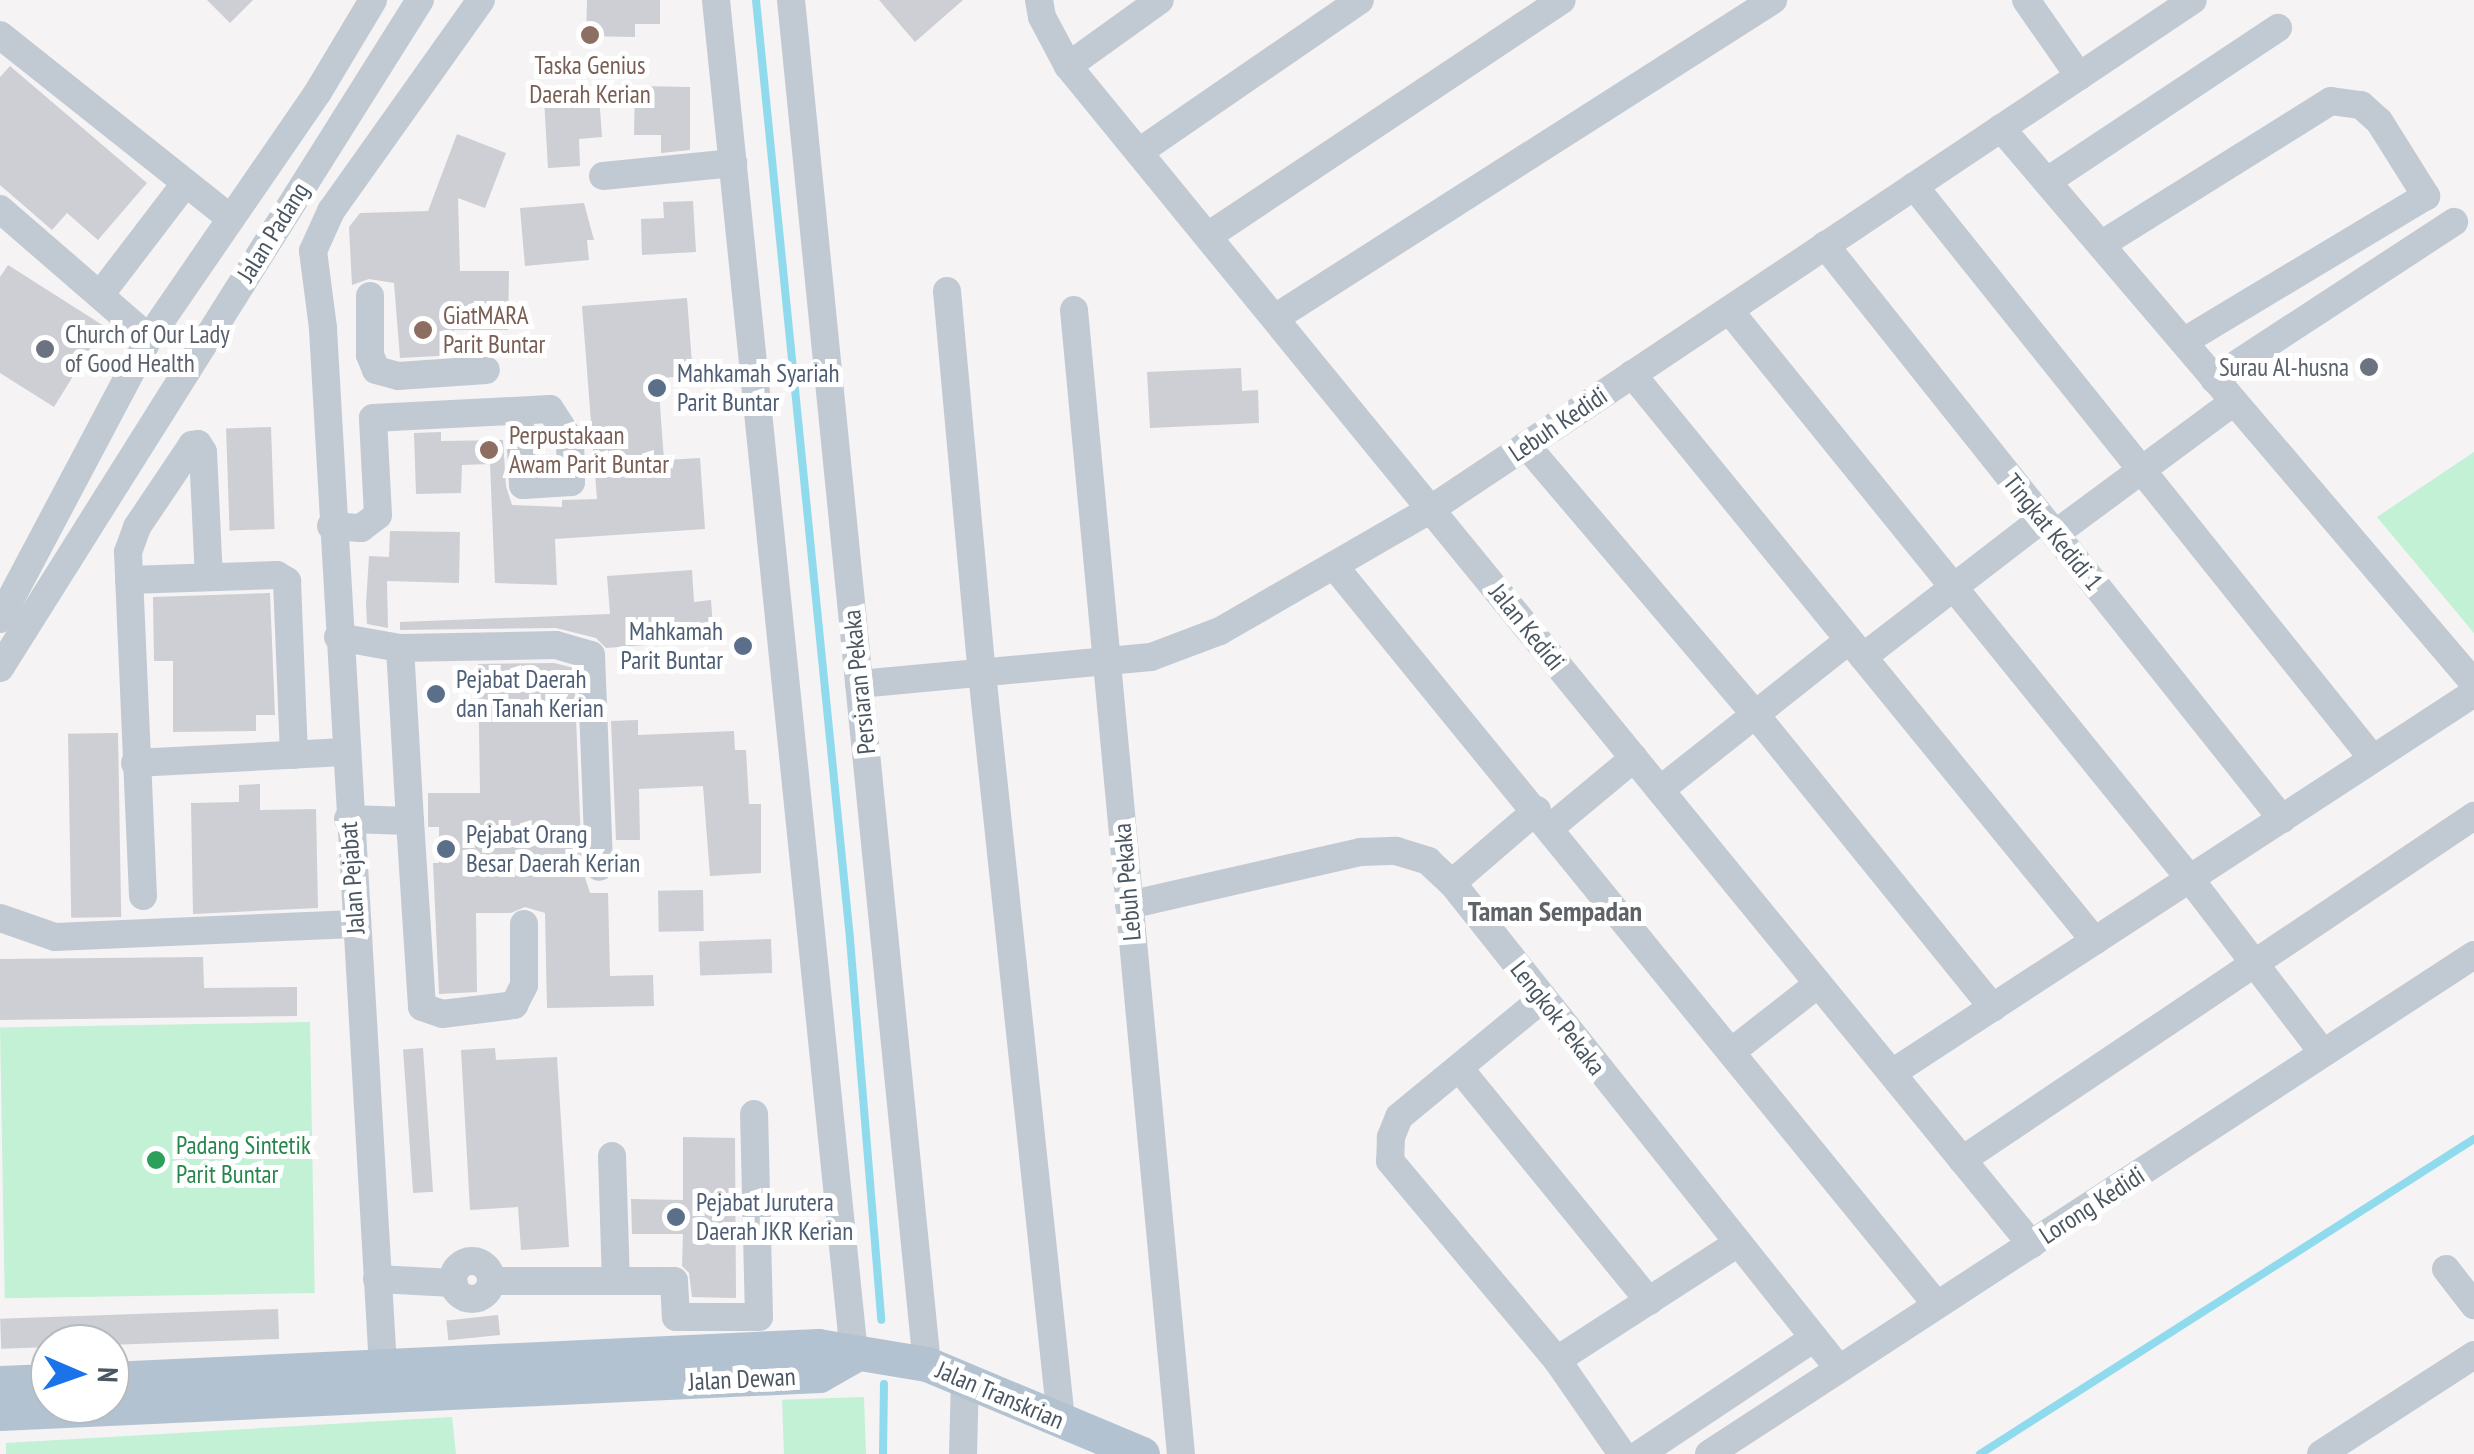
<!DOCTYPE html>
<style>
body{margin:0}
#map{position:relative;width:2474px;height:1454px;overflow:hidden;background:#f5f3f3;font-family:"PT Sans Narrow",sans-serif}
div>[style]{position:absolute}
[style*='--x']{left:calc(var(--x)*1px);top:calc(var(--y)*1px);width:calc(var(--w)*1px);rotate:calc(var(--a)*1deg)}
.green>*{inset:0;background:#c3f1d5;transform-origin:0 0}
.stream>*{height:8px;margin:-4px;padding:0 4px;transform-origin:4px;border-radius:4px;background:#90daee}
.building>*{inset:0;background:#cdcfd5;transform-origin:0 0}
.minor>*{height:28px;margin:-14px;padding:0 14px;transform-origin:14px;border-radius:14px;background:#c1cad2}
.minor>.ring{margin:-14px;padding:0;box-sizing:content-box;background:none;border:28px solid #c1cad2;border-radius:50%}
.major>*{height:35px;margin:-17.5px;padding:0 17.5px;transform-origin:17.5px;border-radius:17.5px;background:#b3c2d1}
.dots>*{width:28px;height:28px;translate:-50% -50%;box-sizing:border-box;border:5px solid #fff;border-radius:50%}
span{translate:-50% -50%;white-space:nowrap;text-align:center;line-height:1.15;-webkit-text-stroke:10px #fff;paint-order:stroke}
.education-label{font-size:25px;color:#785e54}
.left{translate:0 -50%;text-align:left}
.street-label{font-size:25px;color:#4a5661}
.worship-label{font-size:25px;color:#5b616d}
.right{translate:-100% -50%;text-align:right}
.service-label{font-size:25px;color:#4e5e75}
.leisure-label{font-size:25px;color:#27864d}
.neighbourhood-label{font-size:28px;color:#5f6368;font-weight:700}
.north{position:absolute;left:30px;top:1324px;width:100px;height:100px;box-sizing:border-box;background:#fff;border:2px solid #b7bbc0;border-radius:50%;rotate:92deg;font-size:28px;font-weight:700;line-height:40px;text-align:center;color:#4a5661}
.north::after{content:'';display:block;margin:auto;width:35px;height:45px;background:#1a73e8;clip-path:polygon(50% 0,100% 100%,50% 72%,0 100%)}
</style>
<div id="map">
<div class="green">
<i style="clip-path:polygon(2474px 452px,2474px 633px,2377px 517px)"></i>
<i style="left:310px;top:1022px;width:271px;height:310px;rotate:89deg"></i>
<i style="left:864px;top:1397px;width:57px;height:82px;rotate:88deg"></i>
<i style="clip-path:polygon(452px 1417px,456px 1454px,6px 1454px,6px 1443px)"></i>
</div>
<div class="stream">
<i style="--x:756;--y:0;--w:944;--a:84.28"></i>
<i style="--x:850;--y:939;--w:382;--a:85.3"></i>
<i style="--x:883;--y:1454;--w:70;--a:-89.2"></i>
<i style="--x:1980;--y:1454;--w:586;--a:-32.52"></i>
</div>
<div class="building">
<i style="clip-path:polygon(207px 0,253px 0,230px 23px)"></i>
<i style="clip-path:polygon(587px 0,660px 0,660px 24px,635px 24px,635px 37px,586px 36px)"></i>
<i style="clip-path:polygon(879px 0,963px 0,915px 42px)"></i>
<i style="clip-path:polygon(10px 66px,147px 183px,98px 240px,67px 213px,52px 230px,0 185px,0 77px)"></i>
<i style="clip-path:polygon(635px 86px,690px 87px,690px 150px,661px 153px,661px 135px,634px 135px)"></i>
<i style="clip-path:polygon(599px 95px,602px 137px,579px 139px,580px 166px,548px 168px,544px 99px)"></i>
<i style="clip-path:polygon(457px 134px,506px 153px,485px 208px,458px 198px,460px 271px,509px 271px,508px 330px,454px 330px,455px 355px,400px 358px,394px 283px,369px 279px,352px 285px,349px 227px,360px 213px,428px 211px)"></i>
<i style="clip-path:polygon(693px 201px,696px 252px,642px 255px,641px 219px,664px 218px,663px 202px)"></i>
<i style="clip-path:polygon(584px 203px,594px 240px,587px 240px,589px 260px,525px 266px,520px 208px)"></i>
<i style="clip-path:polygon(8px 265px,104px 326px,54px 407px,0 373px,0 277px)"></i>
<i style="clip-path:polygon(687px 298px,693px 376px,658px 378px,664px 460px,700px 458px,705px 529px,555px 539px,557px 585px,495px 583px,490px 464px,462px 465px,461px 493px,416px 494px,414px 433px,441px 432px,441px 441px,503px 440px,506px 486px,512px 505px,562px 507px,562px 500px,597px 499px,582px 306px)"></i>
<i style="clip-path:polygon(1241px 368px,1242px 391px,1258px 390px,1259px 423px,1150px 428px,1147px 372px)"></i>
<i style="left:271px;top:427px;width:102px;height:45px;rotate:88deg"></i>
<i style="clip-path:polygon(390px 531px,460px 532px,459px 583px,387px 581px,388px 628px,367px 624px,366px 604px,369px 556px,389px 557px)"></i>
<i style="clip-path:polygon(692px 570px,694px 602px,711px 600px,714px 640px,606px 648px,596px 638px,556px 628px,400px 630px,400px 622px,610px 614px,607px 576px)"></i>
<i style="clip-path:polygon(270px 593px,275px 715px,256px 715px,256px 731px,173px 732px,173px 661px,154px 661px,153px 597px)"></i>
<i style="clip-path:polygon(554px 663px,574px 668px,582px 868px,590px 893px,608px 893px,610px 976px,653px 975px,654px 1006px,547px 1008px,545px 913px,525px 907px,511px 913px,476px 913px,477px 992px,439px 994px,433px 863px,439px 863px,439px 827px,428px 827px,428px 793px,480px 793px,478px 664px)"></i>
<i style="clip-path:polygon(638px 720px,638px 735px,734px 731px,735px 750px,746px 750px,749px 804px,761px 804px,761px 873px,710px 876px,703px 786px,639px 789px,640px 840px,616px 840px,611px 721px)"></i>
<i style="left:118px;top:733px;width:184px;height:50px;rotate:89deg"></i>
<i style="clip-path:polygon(260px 784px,260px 810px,316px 809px,318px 908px,193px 914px,191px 803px,239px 802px,239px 785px)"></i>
<i style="left:703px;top:890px;width:41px;height:45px;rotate:89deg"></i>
<i style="left:771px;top:939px;width:34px;height:72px;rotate:88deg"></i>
<i style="clip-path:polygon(203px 957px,204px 988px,297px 987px,297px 1016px,0 1020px,0 959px)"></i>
<i style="left:423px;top:1048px;width:144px;height:20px;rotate:86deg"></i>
<i style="clip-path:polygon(495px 1048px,496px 1060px,557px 1057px,569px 1247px,521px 1250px,518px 1207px,470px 1210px,461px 1050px)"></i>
<i style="clip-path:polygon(683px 1137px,735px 1138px,736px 1298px,692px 1297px,689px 1273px,682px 1266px,683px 1234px,632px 1234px,631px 1199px,683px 1200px)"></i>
<i style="left:278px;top:1309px;width:30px;height:278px;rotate:88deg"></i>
<i style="left:498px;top:1315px;width:20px;height:52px;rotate:84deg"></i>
</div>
<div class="minor">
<i style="--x:716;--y:0;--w:1362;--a:84.18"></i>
<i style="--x:791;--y:0;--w:1371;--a:84.31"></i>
<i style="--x:1039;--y:0;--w:17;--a:80"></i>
<i style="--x:1042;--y:17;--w:55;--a:62"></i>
<i style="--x:1068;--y:66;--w:1522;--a:50.73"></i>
<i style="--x:2026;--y:0;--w:93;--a:55.1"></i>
<i style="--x:0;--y:35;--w:295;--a:38.5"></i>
<i style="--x:1068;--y:66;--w:113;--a:-35.7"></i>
<i style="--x:2001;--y:128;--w:729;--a:49.56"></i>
<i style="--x:1139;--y:152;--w:268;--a:-34.5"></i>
<i style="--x:603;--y:176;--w:131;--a:-5.7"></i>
<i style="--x:2049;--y:180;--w:275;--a:-33.6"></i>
<i style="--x:1914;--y:186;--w:734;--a:51.3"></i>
<i style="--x:0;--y:209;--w:197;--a:40.9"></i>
<i style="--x:1208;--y:236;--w:425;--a:-33.7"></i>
<i style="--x:2102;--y:244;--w:270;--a:-32"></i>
<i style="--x:2331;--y:101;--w:30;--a:8"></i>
<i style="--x:2361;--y:105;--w:24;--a:42"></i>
<i style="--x:2379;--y:121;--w:89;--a:57.9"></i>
<i style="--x:2426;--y:196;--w:283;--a:149"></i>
<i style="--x:1825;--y:245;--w:734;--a:51.47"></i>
<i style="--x:947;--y:291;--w:384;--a:84.8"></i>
<i style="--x:982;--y:673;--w:751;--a:83.96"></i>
<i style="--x:100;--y:295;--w:140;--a:-52.6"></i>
<i style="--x:370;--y:296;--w:59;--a:90"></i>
<i style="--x:370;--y:355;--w:16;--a:68"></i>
<i style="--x:376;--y:370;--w:23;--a:15"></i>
<i style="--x:398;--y:376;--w:88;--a:-3.9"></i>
<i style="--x:1074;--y:310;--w:1149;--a:84.66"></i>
<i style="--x:1729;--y:310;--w:732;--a:50.99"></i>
<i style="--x:2190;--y:879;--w:219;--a:52.6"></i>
<i style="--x:1275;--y:318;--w:591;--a:-32.56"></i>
<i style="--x:1632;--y:374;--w:732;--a:50.77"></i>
<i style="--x:2214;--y:379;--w:287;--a:-33.2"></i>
<i style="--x:1526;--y:445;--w:353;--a:49.6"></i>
<i style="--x:1755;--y:714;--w:378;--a:51"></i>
<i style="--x:331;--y:526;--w:30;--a:4"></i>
<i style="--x:361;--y:528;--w:21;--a:-37"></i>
<i style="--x:378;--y:515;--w:97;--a:-93"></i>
<i style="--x:373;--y:418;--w:177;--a:-2.9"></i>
<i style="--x:550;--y:409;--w:37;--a:57"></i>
<i style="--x:570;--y:440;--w:42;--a:88.6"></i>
<i style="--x:571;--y:482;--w:48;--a:176.4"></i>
<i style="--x:523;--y:485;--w:74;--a:-93.1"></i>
<i style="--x:2055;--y:534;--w:220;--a:-36.5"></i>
<i style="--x:1335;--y:567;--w:952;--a:50.8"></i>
<i style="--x:129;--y:580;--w:148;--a:-1.9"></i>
<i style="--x:277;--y:575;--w:12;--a:31"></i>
<i style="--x:287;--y:581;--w:174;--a:87.7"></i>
<i style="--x:0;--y:619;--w:318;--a:-62.1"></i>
<i style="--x:149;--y:338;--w:298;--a:-55.5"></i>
<i style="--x:318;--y:92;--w:107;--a:-59.1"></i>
<i style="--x:338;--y:637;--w:63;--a:10.1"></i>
<i style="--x:400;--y:648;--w:156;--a:-1.1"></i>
<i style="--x:556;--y:645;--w:36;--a:16"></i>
<i style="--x:591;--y:655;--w:212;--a:87.8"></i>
<i style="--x:1863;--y:657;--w:226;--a:-37.6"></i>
<i style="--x:0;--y:668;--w:789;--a:-57.84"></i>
<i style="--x:859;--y:684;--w:293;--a:-5.3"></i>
<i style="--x:1151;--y:657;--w:74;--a:-20.6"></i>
<i style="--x:1220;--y:631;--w:244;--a:-30"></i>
<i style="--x:1431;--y:509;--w:916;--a:-33.74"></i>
<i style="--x:135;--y:763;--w:209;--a:-3"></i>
<i style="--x:1660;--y:790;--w:241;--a:-38.4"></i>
<i style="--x:348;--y:819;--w:62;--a:1.8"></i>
<i style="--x:410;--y:821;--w:173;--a:-93.3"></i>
<i style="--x:410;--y:821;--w:186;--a:86.3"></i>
<i style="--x:422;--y:1007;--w:21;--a:19"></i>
<i style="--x:442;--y:1014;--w:73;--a:-7.1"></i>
<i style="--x:514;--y:1005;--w:22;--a:-63"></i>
<i style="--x:524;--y:985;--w:61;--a:-90"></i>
<i style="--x:1551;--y:827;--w:108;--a:-39.7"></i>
<i style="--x:1452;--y:883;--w:112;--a:-40.7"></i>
<i style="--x:143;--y:896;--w:344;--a:-92.5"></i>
<i style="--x:128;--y:552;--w:27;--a:-70"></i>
<i style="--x:137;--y:527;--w:99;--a:-56.1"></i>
<i style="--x:192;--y:445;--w:6;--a:-9"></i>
<i style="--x:198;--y:444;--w:9;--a:58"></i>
<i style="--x:203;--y:452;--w:125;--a:87.3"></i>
<i style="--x:1129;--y:905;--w:238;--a:-12.9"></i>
<i style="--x:1361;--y:852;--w:35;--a:-2"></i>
<i style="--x:1396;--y:851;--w:34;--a:17"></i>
<i style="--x:1428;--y:861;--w:33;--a:43"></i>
<i style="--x:1452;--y:883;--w:621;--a:51.47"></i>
<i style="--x:0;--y:918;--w:58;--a:19.1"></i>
<i style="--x:55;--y:937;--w:300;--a:-2.5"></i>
<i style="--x:1542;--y:999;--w:185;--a:140.5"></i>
<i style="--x:1399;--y:1117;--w:22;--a:112"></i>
<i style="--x:1391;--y:1137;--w:24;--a:92"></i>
<i style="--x:1390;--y:1161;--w:260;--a:50"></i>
<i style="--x:1557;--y:1360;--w:114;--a:55.3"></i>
<i style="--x:1731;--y:1052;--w:110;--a:-38"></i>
<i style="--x:1459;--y:1068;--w:301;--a:50.8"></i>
<i style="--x:1892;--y:1073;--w:695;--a:-33.14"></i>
<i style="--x:612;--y:1156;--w:125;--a:88.2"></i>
<i style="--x:1962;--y:1160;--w:617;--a:-33.9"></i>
<i class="ring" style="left:453px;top:1261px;width:10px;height:10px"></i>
<i style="--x:2446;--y:1269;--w:46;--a:52.1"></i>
<i style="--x:377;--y:1279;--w:77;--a:3"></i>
<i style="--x:491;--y:1281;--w:183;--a:0"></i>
<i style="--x:674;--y:1281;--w:36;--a:87"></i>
<i style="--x:676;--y:1317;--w:83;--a:0"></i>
<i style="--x:759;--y:1317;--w:203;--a:-91.4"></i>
<i style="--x:1557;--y:1360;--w:216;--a:-32.9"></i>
<i style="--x:384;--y:1384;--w:1058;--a:-93.31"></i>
<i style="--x:323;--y:328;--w:78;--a:-97.4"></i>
<i style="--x:313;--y:251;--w:44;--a:-65.8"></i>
<i style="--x:331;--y:211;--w:259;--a:-54.6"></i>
<i style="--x:963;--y:1454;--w:74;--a:-88.5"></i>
<i style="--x:1640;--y:1454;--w:209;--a:-33.7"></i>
<i style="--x:1709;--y:1454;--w:913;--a:-33.12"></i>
<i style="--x:2321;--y:1454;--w:182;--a:-32.9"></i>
</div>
<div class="major">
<i style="--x:110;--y:1379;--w:709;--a:-2.67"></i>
<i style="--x:818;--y:1346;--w:110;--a:9.4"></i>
<i style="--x:927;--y:1364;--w:233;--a:22.7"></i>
<i style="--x:0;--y:1383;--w:50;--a:-2.3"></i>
<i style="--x:0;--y:1413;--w:820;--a:-2.66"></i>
<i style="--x:819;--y:1375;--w:40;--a:-29.7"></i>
</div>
<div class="dots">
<i style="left:590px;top:35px;background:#8d6e63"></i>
<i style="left:423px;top:330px;background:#8d6e63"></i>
<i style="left:45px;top:349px;background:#6b7280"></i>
<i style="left:2369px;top:367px;background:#6b7280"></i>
<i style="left:657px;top:388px;background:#5c6f8a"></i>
<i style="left:489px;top:450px;background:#8d6e63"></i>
<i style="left:743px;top:646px;background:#5c6f8a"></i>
<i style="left:436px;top:694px;background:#5c6f8a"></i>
<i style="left:446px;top:849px;background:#5c6f8a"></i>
<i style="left:156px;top:1160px;background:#2e9e5b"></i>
<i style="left:676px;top:1217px;background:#5c6f8a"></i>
</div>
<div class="education-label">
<span style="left:590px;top:80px">Taska Genius<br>Daerah Kerian</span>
<span class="left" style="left:443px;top:330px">GiatMARA<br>Parit Buntar</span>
<span class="left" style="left:509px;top:450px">Perpustakaan<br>Awam Parit Buntar</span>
</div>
<div class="street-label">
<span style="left:273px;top:232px;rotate:-58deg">Jalan Padang</span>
<span style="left:1558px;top:424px;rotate:-34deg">Lebuh Kedidi</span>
<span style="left:2053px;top:532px;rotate:51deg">Tingkat Kedidi 1</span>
<span style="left:1527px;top:627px;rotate:51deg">Jalan Kedidi</span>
<span style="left:859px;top:682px;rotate:-96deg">Persiaran Pekaka</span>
<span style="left:352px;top:878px;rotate:-94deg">Jalan Pejabat</span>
<span style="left:1127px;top:882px;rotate:-95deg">Lebuh Pekaka</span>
<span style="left:1558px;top:1018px;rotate:52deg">Lengkok Pekaka</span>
<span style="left:2092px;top:1205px;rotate:-33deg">Lorong Kedidi</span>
<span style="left:742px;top:1379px;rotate:-3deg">Jalan Dewan</span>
<span style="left:1000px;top:1395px;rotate:23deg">Jalan Transkrian</span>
</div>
<div class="worship-label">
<span class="left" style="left:65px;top:349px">Church of Our Lady<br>of Good Health</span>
<span class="right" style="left:2349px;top:367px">Surau Al-husna</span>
</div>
<div class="service-label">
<span class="left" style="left:677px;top:388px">Mahkamah Syariah<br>Parit Buntar</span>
<span class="right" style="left:723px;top:646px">Mahkamah<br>Parit Buntar</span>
<span class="left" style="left:456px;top:694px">Pejabat Daerah<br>dan Tanah Kerian</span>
<span class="left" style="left:466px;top:849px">Pejabat Orang<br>Besar Daerah Kerian</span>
<span class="left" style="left:696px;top:1217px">Pejabat Jurutera<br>Daerah JKR Kerian</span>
</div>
<div class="leisure-label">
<span class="left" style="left:176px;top:1160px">Padang Sintetik<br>Parit Buntar</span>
</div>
<div class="neighbourhood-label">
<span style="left:1555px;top:911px">Taman Sempadan</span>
</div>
<div class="north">N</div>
</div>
